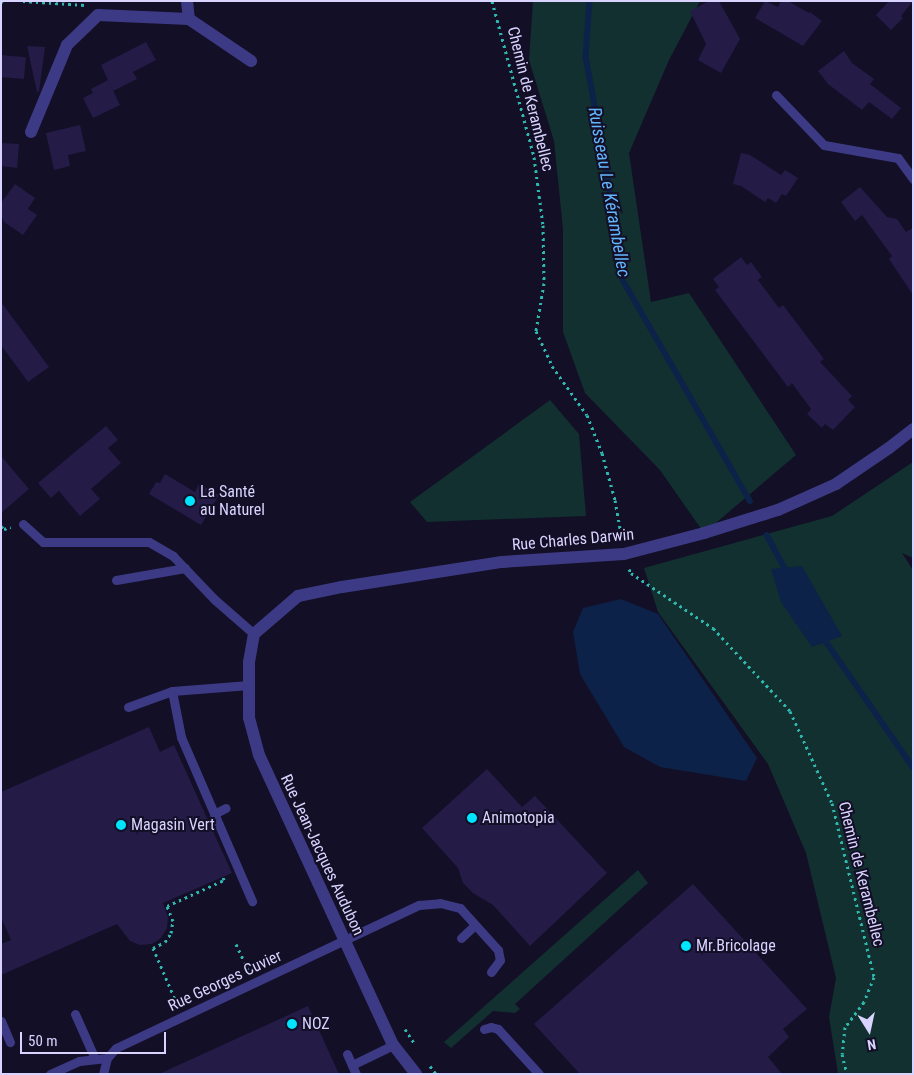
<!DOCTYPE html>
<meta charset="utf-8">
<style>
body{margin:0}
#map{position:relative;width:914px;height:1075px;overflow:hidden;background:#130f26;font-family:"Roboto Condensed",sans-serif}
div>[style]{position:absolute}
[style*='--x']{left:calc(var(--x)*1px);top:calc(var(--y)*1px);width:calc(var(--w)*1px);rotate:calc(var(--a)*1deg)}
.green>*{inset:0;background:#12302f}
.water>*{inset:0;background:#0c2248}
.stream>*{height:5.5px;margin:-2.75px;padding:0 2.75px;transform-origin:2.75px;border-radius:2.75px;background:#0c2248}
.building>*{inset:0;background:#241b47;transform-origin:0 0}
.path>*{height:3px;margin-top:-1.5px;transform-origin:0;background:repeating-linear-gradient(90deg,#2fb8b0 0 2.5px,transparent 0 6.5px)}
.lane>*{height:9px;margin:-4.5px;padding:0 4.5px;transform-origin:4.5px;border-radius:4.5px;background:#3d3a85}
.street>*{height:12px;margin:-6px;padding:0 6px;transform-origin:6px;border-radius:6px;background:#3d3a85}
.dots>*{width:14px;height:14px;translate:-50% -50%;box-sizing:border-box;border:2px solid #130f26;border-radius:50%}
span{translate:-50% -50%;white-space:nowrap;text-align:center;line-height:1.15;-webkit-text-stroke:4px #130f26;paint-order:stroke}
.street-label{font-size:16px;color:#d9d4ff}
.poi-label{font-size:16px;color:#d9d4ff}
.left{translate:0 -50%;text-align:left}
.water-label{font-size:18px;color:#62b6ff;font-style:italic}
.frame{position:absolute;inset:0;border:2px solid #d9d4ff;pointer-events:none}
.north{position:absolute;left:844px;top:1005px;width:50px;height:50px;-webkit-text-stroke:4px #130f26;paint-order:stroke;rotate:170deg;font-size:14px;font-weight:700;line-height:20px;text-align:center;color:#d9d4ff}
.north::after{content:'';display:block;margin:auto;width:18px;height:22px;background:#d9d4ff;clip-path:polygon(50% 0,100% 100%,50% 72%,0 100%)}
.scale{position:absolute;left:20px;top:1032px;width:146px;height:22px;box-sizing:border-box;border:2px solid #d9d4ff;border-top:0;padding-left:6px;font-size:15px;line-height:18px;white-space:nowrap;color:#d9d4ff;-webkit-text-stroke:4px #130f26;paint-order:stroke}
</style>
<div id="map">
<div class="green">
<i style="clip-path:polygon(533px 1px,700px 1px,669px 60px,629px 153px,651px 302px,689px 293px,796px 455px,704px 533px,660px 470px,585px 393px,563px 332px,563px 229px,554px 141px,529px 60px)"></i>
<i style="clip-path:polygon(550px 400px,579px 434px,586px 516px,427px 522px,410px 502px)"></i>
<i style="clip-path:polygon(913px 462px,913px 558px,902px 553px,913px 570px,913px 1074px,838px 1074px,829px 1017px,836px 978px,806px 853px,768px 764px,658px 612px,644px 568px,832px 516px)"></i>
<i style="clip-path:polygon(638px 870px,648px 883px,515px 1004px,520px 1009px,515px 1013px,493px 1011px,451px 1048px,444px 1042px)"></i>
</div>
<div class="water">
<i style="clip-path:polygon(802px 566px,842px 636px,812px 647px,781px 602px,771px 569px)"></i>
<i style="clip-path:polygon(621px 599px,658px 614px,757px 758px,746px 781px,660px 767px,624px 747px,580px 674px,573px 632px,583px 608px)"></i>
</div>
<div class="stream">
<i style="--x:590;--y:1;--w:56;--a:94.1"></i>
<i style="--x:586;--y:57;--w:104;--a:79.4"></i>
<i style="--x:605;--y:159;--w:122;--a:81.5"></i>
<i style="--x:623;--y:280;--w:255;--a:60.1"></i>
<i style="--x:767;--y:535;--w:44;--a:61.7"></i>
<i style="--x:823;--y:637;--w:158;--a:55.3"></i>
</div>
<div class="building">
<i style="clip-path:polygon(709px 1px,719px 1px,740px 39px,721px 73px,698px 60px,706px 44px,690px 11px)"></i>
<i style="clip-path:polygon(765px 1px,778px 7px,781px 1px,788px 1px,809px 13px,810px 12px,822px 21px,803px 46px,755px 18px)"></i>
<i style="clip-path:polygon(889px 1px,913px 1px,901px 16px,903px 18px,891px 30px,876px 15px)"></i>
<i style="clip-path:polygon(146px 42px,156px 60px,133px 72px,137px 79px,113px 91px,101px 65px)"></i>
<i style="clip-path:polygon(27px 46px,45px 47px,39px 92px,37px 92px)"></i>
<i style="clip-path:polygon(844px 51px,852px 63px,874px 79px,870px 84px,901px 108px,892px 119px,869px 102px,862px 110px,828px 84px,818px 71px)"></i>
<i style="left:1px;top:55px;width:25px;height:22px;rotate:5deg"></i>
<i style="clip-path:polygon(108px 80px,120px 105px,93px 118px,83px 98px,93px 93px,91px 89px)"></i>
<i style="clip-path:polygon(80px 125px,86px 151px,68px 155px,70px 166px,54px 170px,46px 133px)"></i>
<i style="clip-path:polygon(1px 143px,19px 144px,17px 168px,1px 166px)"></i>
<i style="clip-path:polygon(741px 153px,750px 155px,781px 175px,785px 170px,798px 178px,786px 196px,782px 194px,776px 203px,768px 198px,765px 202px,741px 186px,733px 184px)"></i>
<i style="clip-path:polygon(15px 184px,35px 198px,28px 209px,37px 215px,23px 235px,4px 222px,1px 214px,1px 203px)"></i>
<i style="clip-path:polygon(860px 187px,887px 217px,897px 219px,906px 232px,913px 228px,913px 295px,889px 259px,892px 256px,862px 215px,855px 221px,841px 202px)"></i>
<i style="clip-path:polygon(741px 257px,747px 265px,751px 262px,762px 277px,758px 280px,779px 308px,783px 305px,824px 359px,820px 362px,852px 396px,848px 400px,855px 407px,833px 430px,825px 424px,822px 428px,807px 414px,811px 409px,792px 383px,788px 387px,715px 290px,719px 287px,713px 279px)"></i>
<i style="clip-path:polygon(1px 302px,49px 367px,28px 382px,1px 345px)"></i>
<i style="clip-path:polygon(106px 426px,118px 440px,108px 448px,121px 463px,91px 489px,100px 499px,80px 516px,59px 491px,51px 498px,38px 483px)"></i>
<i style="clip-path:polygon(1px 456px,29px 489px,1px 513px)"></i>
<i style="clip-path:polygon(165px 474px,195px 492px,199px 484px,219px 495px,201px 525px,149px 494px,156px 482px,160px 483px)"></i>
<i style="clip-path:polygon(149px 727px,160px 752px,174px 745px,232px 873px,163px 903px,168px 917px,167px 928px,161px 938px,152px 944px,140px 945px,130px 941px,117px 924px,1px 975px,1px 944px,11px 940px,1px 917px,1px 792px)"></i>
<i style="clip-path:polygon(487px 769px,522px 807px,535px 796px,607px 873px,530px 946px,493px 905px,473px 893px,463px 883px,458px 868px,422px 828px)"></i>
<i style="clip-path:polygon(693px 884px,807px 1009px,783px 1029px,789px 1037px,768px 1057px,782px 1074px,580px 1074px,534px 1024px)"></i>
<i style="clip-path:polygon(308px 1006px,339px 1074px,159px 1074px,227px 1043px)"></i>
</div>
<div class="path">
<i style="--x:23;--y:1;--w:62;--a:3.7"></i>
<i style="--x:492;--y:1;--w:162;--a:74.9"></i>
<i style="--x:534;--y:157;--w:69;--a:82.5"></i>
<i style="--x:543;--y:225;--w:58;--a:89"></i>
<i style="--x:544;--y:283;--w:49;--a:99.5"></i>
<i style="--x:536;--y:331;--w:38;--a:65"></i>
<i style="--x:552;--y:366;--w:60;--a:54.5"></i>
<i style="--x:587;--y:415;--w:41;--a:68.5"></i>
<i style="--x:602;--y:453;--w:49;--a:74.5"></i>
<i style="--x:615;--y:500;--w:40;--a:80"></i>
<i style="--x:1;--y:2;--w:2;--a:-27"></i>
<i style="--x:1;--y:526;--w:4;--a:45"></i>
<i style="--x:4;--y:529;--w:7;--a:-16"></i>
<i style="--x:629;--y:569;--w:4;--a:63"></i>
<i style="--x:631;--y:573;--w:99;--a:33.9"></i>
<i style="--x:713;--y:628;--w:113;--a:47.1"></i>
<i style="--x:790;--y:711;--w:101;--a:65.5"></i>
<i style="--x:832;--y:803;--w:179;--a:76.4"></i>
<i style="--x:874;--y:977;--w:27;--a:112"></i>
<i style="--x:864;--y:1002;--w:31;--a:127"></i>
<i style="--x:845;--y:1027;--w:27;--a:96"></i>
<i style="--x:842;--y:1054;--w:21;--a:76"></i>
<i style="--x:236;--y:944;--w:31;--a:65"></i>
<i style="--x:177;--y:1004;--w:61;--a:-113.2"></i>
<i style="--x:153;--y:948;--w:13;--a:-27"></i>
<i style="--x:165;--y:942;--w:11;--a:-56"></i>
<i style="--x:171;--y:933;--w:12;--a:-81"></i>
<i style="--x:173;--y:921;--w:16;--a:-112"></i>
<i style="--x:167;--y:906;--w:63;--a:-24.5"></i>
<i style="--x:224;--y:880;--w:3;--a:-108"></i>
<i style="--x:405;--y:1029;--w:17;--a:57"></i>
<i style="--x:430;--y:1066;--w:10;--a:53"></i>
</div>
<div class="lane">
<i style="--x:776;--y:95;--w:69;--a:46.2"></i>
<i style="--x:824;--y:145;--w:75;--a:10"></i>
<i style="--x:898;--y:158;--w:26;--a:54"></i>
<i style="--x:23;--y:524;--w:27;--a:42"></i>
<i style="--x:43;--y:542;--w:106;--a:0"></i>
<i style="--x:149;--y:542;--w:28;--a:30"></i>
<i style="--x:173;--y:556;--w:59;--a:46.4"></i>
<i style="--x:214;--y:599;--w:53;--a:41.2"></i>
<i style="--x:116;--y:580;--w:70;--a:-9.9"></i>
<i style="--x:249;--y:685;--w:77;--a:175.5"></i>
<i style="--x:172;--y:691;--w:47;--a:78.9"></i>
<i style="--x:181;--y:737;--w:179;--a:66.6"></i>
<i style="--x:128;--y:707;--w:47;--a:-20"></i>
<i style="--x:214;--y:814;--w:13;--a:-27"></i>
<i style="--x:461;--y:938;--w:19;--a:-43"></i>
<i style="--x:75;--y:1014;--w:49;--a:66"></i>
<i style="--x:1;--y:1021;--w:23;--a:67"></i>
<i style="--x:484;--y:1029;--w:7;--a:-16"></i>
<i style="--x:491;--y:1027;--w:7;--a:16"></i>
<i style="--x:498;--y:1029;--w:61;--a:47.7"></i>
<i style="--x:347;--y:1054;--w:22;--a:66"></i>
<i style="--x:352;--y:1065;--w:46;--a:-26"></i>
<i style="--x:50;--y:1074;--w:32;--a:-24"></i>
<i style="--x:79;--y:1061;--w:28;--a:-6"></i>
<i style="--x:103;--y:1074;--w:16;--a:-76"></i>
<i style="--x:107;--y:1058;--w:13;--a:-48"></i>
<i style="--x:116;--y:1048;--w:335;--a:-25.3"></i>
<i style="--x:419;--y:905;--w:21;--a:-5"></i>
<i style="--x:440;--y:903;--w:21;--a:14"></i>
<i style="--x:460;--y:908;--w:57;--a:47.9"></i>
<i style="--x:498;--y:950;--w:10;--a:79"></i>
<i style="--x:500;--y:960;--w:15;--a:127"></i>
</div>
<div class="street">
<i style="--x:187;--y:1;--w:18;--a:84"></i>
<i style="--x:189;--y:19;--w:75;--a:34.1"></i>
<i style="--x:31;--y:132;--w:94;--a:-67.5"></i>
<i style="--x:67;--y:45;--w:43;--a:-44.1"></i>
<i style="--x:98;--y:15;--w:91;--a:2.5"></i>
<i style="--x:416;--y:1074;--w:37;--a:-128"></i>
<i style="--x:393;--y:1045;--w:319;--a:-114.8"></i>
<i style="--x:259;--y:755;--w:38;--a:-105"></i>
<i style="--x:249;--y:718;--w:56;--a:-90"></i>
<i style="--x:249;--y:662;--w:28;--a:-80"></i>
<i style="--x:254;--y:634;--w:58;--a:-40.8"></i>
<i style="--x:298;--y:596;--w:45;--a:-11.6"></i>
<i style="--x:342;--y:587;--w:162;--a:-8.9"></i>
<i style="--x:502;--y:562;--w:122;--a:-3.8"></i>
<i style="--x:624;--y:554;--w:83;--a:-14.7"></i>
<i style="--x:704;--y:533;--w:77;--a:-17.3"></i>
<i style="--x:778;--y:510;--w:64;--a:-24.1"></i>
<i style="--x:836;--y:484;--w:64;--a:-34.2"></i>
<i style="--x:889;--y:448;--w:31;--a:-38"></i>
</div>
<div class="dots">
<i style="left:190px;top:501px;background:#00e5ff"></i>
<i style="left:472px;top:818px;background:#00e5ff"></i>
<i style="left:121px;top:825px;background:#00e5ff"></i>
<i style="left:686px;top:946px;background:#00e5ff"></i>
<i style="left:292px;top:1024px;background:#00e5ff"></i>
</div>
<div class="street-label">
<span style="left:530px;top:99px;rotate:76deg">Chemin de Kerambellec</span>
<span style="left:573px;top:540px;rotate:-5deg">Rue Charles Darwin</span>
<span style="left:322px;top:855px;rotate:65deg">Rue Jean-Jacques Audubon</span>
<span style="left:861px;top:874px;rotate:76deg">Chemin de Kerambellec</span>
<span style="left:225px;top:981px;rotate:-25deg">Rue Georges Cuvier</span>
</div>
<div class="poi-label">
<span class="left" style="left:200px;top:501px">La Santé<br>au Naturel</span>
<span class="left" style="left:482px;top:818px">Animotopia</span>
<span class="left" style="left:131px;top:825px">Magasin Vert</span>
<span class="left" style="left:696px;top:946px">Mr.Bricolage</span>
<span class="left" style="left:302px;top:1024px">NOZ</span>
</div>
<div class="water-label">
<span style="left:609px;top:192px;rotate:80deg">Ruisseau Le Kérambellec</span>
</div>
<div class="frame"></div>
<div class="north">N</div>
<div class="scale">50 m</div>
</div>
